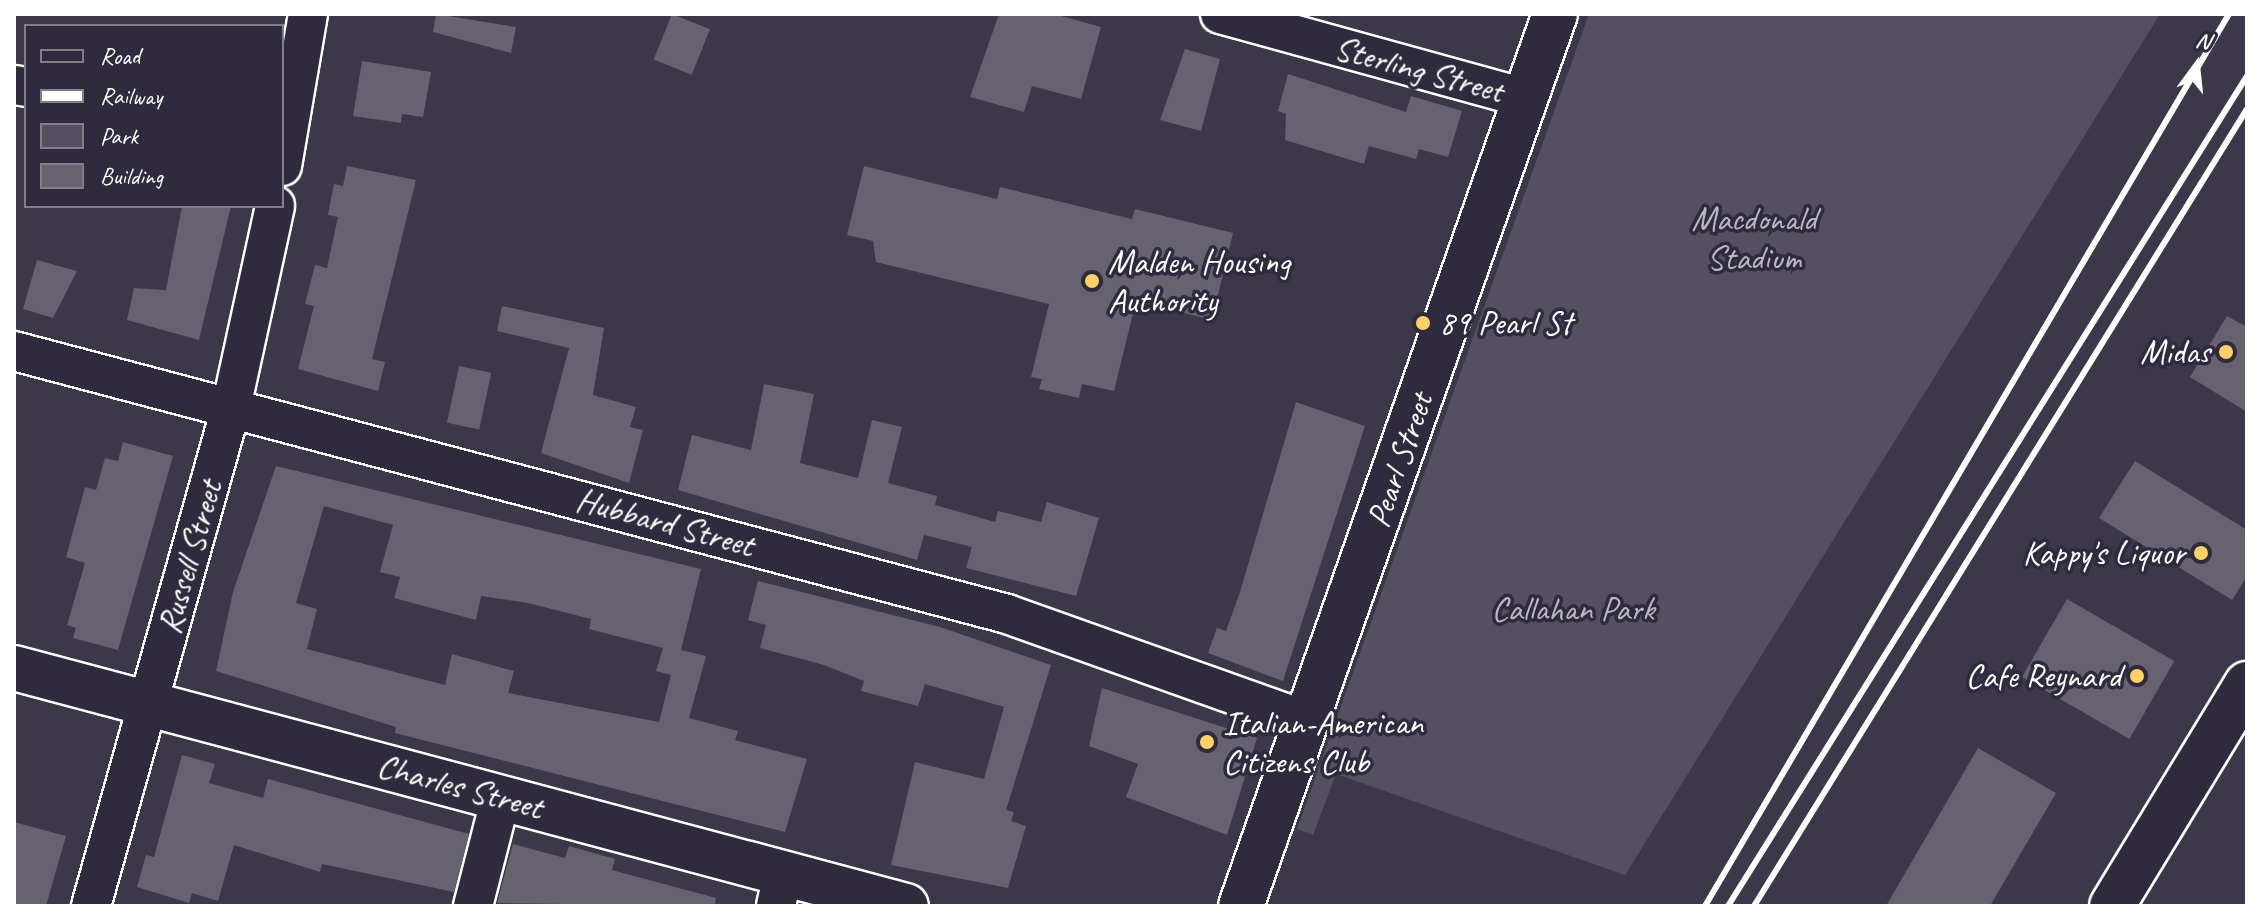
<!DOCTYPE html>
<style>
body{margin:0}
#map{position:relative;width:2261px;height:920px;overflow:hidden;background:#3c3749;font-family:Caveat,sans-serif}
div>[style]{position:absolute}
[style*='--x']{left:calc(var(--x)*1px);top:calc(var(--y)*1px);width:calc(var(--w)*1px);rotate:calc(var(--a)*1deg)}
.green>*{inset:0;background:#555060}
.building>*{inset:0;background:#666270;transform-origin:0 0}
.roads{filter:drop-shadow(2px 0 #fff) drop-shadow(-2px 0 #fff) drop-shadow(0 2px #fff) drop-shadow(0 -2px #fff)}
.minor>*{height:38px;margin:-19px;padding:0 19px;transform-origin:19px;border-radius:19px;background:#2f2a3d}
.tertiary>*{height:44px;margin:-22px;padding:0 22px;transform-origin:22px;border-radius:22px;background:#2f2a3d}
.secondary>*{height:44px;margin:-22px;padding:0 22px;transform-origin:22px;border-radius:22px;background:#2f2a3d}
.rail>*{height:6px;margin:-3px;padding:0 3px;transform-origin:3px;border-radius:3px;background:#fff}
.dots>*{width:22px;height:22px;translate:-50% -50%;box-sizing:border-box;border:4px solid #2f2a3d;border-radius:50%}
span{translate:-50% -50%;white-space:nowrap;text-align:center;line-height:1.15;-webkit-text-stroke:7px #2f2a3d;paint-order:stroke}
.street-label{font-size:34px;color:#fff}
.park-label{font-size:34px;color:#bbb9bf}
.poi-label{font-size:34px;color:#fff}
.left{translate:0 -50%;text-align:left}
.right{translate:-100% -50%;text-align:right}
.frame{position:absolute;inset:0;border:16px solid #fff;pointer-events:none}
.legend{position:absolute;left:24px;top:24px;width:260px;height:184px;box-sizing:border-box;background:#2f2a3d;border:2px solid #827f8b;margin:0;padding:10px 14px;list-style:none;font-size:24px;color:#fff}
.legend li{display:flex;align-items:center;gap:16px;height:40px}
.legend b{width:40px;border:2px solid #827f8b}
.north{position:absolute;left:2157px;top:24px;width:80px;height:80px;-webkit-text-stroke:6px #2f2a3d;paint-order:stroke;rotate:15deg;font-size:22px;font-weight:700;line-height:32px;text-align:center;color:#fff}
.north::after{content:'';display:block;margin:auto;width:28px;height:36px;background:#fff;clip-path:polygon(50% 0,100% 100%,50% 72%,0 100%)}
</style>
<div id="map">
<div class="green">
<i style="clip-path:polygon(1589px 14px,2160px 14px,1625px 875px,1336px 774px,1313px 835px,1297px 829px)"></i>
</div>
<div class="building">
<i style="clip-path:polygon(436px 14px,516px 27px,511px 53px,433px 32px)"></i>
<i style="left:672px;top:14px;width:41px;height:49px;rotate:22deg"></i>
<i style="clip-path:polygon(999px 14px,1054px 14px,1101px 27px,1081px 99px,1032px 86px,1024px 112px,970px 97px)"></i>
<i style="clip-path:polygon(1185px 49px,1220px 59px,1201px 131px,1160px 120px)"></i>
<i style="clip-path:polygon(362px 61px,431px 72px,423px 117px,402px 114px,401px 123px,353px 116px)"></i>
<i style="clip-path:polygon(1288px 74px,1406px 112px,1411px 96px,1462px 111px,1448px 157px,1419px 149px,1416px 159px,1369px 146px,1364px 164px,1285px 140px,1286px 114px,1278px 111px)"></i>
<i style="clip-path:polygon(347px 166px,416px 180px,372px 359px,385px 362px,378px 391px,298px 369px,314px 306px,305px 304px,315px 265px,327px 268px,338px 217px,328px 215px,334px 184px,343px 186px)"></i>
<i style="clip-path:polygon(864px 166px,997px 199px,1000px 187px,1132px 219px,1135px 209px,1233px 233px,1212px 320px,1136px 301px,1114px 391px,1082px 384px,1079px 398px,1039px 389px,1042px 379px,1031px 377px,1049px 304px,876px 262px,873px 241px,847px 235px)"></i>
<i style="clip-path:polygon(182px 206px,231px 206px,199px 340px,127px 320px,134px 288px,166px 290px)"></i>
<i style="clip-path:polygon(37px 260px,77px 271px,53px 318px,23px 309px)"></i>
<i style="clip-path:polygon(502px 306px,604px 328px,593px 395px,636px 407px,630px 427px,643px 430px,629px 483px,541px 453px,569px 348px,497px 331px)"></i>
<i style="clip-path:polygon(2227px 316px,2247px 327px,2247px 412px,2190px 377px)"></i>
<i style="left:459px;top:366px;width:33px;height:58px;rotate:12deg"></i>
<i style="clip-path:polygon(764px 384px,814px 394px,800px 463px,858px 478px,872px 420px,902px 427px,888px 483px,937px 496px,935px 505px,995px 522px,998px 511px,1041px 522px,1047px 502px,1099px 518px,1076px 596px,966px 568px,972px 547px,924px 535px,917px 560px,678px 490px,692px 435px,751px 450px)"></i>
<i style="clip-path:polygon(1296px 402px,1365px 426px,1283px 681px,1208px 653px,1217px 628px,1226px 631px,1240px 592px)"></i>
<i style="clip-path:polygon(123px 442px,173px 456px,118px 650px,73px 638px,76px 628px,67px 625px,85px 563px,66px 557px,85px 487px,96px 490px,105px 458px,118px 461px)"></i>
<i style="clip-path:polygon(2135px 461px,2247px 530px,2247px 576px,2232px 600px,2099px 518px)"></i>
<i style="clip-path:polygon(evenodd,276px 466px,701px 569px,681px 650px,706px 656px,689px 718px,738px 731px,735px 740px,807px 759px,785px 832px,395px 733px,396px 727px,216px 671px,233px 592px,276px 466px,324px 506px,393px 525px,380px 572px,400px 577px,394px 598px,476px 620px,481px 596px,528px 603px,591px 619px,589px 629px,663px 648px,656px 671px,671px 675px,659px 722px,508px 693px,514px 671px,452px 654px,445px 685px,307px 649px,317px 609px,296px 603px,324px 506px)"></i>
<i style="clip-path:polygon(758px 581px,940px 627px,1051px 665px,1006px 810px,1014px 812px,1011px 821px,1026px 826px,1008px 888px,891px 865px,915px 762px,984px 779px,1004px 707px,925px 684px,918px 706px,861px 691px,864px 681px,824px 665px,760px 648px,766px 625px,748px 620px)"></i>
<i style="left:2067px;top:599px;width:124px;height:90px;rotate:30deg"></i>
<i style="clip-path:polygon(1102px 688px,1257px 738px,1227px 835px,1126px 797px,1138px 764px,1089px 746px)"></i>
<i style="clip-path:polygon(1978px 748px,2056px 793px,1990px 906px,1886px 906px)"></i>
<i style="clip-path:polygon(182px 755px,215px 764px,209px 783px,263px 798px,268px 779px,469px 834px,454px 892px,322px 864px,320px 872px,234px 845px,218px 901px,192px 893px,189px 903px,137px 887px,146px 855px,154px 857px)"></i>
<i style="clip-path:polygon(14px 822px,66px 836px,46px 906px,14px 906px)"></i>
<i style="clip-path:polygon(513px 844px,565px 858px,569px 846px,615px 859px,612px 870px,716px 898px,715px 906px,497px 903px)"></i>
</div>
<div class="roads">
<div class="minor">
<i style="--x:1220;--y:14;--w:317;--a:15.4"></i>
<i style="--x:14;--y:85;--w:12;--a:9"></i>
<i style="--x:282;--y:166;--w:154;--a:-80.3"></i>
<i style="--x:14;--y:351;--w:1027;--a:14.83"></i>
<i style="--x:1007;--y:614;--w:319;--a:19.6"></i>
<i style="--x:91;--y:906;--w:517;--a:-74.3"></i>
<i style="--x:231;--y:408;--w:207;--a:-77.7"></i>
<i style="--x:473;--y:906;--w:113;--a:-75.6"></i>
<i style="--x:776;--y:906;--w:35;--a:-78"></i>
</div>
<div class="tertiary">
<i style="--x:14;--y:668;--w:923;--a:14.94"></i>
<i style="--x:1241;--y:906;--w:946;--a:-70.61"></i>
</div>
<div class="secondary">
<i style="--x:2112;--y:906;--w:260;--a:-58.7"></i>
</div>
</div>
<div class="rail">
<i style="--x:1705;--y:906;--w:1035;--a:-59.57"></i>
<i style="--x:1728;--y:906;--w:979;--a:-57.98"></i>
<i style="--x:1754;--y:906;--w:937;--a:-58.26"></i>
</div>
<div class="dots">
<i style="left:1092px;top:281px;background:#ffd166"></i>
<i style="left:1423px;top:323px;background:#ffd166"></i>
<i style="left:2226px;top:352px;background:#ffd166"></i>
<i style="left:2201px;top:553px;background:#ffd166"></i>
<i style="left:2137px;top:676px;background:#ffd166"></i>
<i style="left:1207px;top:742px;background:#ffd166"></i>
</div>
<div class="street-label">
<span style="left:1419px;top:69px;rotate:15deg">Sterling Street</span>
<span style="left:1399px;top:460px;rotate:-71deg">Pearl Street</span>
<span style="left:665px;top:522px;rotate:15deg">Hubbard Street</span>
<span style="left:189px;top:557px;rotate:-74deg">Russell Street</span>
<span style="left:460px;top:786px;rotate:15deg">Charles Street</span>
</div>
<div class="park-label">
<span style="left:1754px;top:238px">Macdonald<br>Stadium</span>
<span style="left:1573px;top:609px">Callahan Park</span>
</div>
<div class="poi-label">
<span class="left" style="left:1108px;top:281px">Malden Housing<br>Authority</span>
<span class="left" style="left:1439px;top:323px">89 Pearl St</span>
<span class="right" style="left:2210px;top:352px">Midas</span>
<span class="right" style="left:2185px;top:553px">Kappy's Liquor</span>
<span class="right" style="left:2121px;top:676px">Cafe Reynard</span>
<span class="left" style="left:1223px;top:742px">Italian-American<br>Citizens Club</span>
</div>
<div class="frame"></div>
<ul class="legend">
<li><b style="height:10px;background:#2f2a3d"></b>Road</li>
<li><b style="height:10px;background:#fff"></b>Railway</li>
<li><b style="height:22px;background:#555060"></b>Park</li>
<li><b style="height:22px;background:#666270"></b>Building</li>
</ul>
<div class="north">N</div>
</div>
